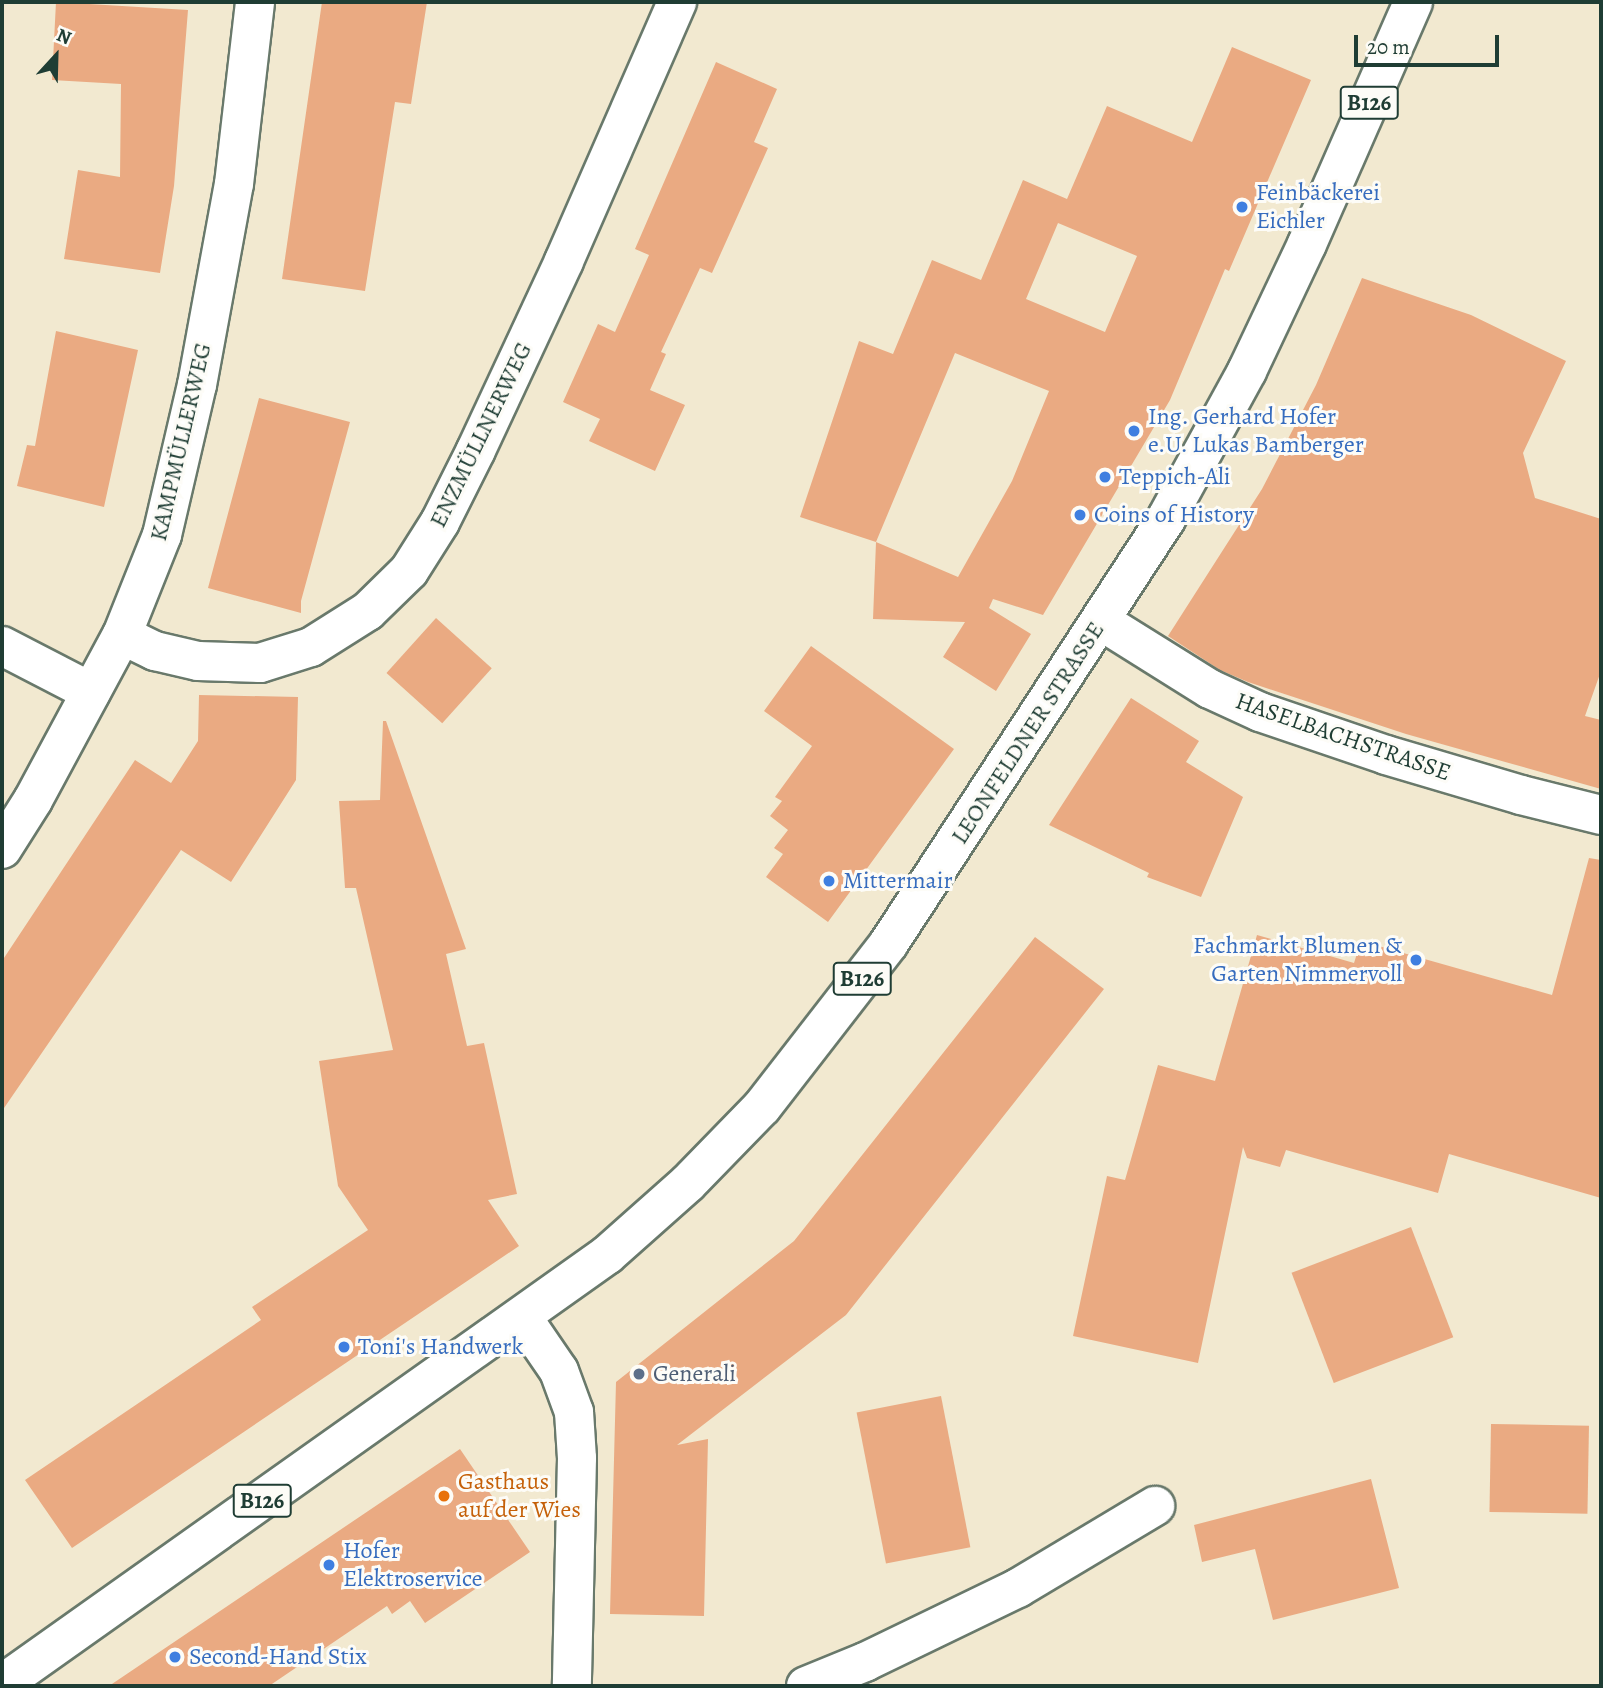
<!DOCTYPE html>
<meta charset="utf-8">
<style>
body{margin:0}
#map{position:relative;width:1603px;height:1688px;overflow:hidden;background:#f2e9d0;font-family:Alegreya,serif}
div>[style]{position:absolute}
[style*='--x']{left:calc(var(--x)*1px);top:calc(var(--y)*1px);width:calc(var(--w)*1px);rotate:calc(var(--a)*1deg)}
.building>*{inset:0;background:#eaaa82;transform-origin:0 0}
.roads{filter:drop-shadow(2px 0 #69796b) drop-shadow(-2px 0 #69796b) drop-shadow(0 2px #69796b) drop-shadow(0 -2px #69796b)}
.minor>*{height:38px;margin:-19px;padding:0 19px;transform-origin:19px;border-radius:19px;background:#fff}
.major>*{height:38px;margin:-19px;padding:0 19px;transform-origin:19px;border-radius:19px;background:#fff}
.dots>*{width:19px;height:19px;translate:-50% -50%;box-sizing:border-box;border:4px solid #fdfcf7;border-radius:50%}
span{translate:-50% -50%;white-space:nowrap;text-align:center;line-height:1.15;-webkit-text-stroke:6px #fdfcf7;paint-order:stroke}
.shield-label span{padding:2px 5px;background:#fdfcf7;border:2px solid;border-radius:5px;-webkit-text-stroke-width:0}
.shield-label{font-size:23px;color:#1f3d34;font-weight:700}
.shop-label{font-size:24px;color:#366cbe}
.left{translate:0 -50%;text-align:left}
.right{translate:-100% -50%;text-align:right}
.street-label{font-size:24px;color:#1f3d34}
.service-label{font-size:24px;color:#4e5e75}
.food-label{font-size:24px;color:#c56008}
.frame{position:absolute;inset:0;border:4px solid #1f3d34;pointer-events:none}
.north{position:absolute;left:21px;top:21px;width:70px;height:70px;-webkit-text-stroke:5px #fdfcf7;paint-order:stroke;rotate:22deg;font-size:19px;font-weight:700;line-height:28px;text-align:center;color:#1f3d34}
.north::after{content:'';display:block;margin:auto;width:24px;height:32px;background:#1f3d34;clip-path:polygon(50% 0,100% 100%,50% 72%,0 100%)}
.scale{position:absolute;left:1354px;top:35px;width:145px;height:32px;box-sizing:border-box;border:4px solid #1f3d34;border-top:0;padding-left:9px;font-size:21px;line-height:24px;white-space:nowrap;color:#1f3d34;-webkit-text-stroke:5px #fdfcf7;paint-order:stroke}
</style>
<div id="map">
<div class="building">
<i style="clip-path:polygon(56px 2px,188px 10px,174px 186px,160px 273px,64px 259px,78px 170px,120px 177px,121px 84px,52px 80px)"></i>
<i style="clip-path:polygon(322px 2px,427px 2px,411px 104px,395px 102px,365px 291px,282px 279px)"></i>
<i style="clip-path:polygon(evenodd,1232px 47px,1311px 80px,1229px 271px,1225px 269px,1170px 400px,1043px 615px,993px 599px,989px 608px,1031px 634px,996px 691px,943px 657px,965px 622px,873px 619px,876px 542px,800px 517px,859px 341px,893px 354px,932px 260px,981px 280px,1023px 180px,1067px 199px,1107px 106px,1192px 142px,1232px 47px,1058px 223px,1137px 256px,1105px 332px,1026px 299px,1058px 223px,1232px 47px,955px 353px,1049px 391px,1012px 481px,958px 577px,876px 542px,955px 353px)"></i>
<i style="clip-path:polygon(716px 62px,777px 89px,754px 142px,768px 148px,712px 273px,700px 268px,661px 352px,666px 354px,650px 390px,685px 405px,655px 471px,589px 441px,600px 419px,563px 402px,598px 324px,615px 332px,649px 255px,635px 249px)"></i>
<i style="clip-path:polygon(1362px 278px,1471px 315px,1566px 361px,1523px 453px,1535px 498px,1601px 519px,1601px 671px,1585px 716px,1601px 720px,1601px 789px,1406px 734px,1248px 682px,1220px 670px,1168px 636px,1262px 489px,1316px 385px)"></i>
<i style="clip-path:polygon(56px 331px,138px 350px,104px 507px,17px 486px,27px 445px,35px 446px)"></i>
<i style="clip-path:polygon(259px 398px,350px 422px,301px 601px,301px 613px,208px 588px)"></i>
<i style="left:436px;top:618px;width:75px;height:74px;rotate:42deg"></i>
<i style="clip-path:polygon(811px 646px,954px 749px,828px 922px,766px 877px,783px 854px,774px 848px,788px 830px,770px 816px,782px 801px,775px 797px,812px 746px,764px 711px)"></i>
<i style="clip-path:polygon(199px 695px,298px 697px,296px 780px,231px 882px,181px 850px,2px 1111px,2px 961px,135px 760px,171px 783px,198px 741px)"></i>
<i style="clip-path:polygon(1131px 698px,1199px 741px,1186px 762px,1243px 797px,1201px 897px,1147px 877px,1149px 873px,1049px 825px)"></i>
<i style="clip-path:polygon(383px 721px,386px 721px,466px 949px,446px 954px,467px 1046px,484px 1043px,517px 1194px,488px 1200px,519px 1246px,72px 1548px,25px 1480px,261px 1320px,252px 1307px,368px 1230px,338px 1186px,319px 1061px,393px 1050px,356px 888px,345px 888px,339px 801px,380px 800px)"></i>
<i style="clip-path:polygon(1589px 858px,1601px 860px,1601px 1198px,1449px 1154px,1438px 1193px,1286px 1150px,1280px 1167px,1247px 1158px,1243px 1147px,1198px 1363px,1073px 1336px,1107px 1176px,1125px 1180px,1158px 1065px,1215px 1081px,1257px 935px,1354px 963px,1361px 941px,1552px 995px)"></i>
<i style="clip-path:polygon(1035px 937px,1104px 989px,846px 1315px,677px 1445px,708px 1439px,704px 1616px,610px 1614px,616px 1382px,794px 1241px)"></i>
<i style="left:1411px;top:1227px;width:118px;height:128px;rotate:69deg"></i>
<i style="left:941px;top:1396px;width:154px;height:86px;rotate:79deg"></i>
<i style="left:1491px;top:1424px;width:98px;height:88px;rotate:1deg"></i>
<i style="clip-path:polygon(460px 1449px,530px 1552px,425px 1623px,410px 1601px,392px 1614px,387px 1606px,269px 1686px,109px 1686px)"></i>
<i style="clip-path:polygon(1371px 1479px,1399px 1588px,1273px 1620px,1255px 1549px,1202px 1562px,1194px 1525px)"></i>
</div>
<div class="roads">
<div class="minor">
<i style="--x:1101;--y:621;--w:128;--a:32"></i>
<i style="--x:1210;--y:689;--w:55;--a:24.7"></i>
<i style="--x:1260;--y:712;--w:133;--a:18.8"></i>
<i style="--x:1386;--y:755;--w:141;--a:16.5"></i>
<i style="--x:1521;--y:795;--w:82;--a:14"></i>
<i style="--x:122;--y:635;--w:37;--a:26"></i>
<i style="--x:155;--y:651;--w:44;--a:13.1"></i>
<i style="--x:198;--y:661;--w:62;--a:1.8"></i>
<i style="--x:260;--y:663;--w:53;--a:-17.4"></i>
<i style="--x:311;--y:647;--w:67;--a:-32.3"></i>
<i style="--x:368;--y:611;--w:57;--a:-44.3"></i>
<i style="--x:409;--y:571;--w:58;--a:-57.7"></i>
<i style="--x:440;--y:522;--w:80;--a:-63.4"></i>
<i style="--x:476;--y:450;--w:208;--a:-65"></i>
<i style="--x:564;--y:261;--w:283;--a:-66.4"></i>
<i style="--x:2;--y:646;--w:100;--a:27.3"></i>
<i style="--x:2;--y:849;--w:58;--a:-57.7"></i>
<i style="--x:33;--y:800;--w:187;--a:-61.7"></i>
<i style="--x:122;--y:635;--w:108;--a:-68.2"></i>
<i style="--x:162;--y:535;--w:154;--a:-76.9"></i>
<i style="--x:197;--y:385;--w:204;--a:-79.6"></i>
<i style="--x:234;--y:184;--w:183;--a:-83.4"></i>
<i style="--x:522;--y:1317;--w:65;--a:55.6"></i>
<i style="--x:559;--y:1371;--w:44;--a:69.9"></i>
<i style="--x:574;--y:1412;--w:46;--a:86.3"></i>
<i style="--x:577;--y:1458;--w:228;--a:91.3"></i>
<i style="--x:806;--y:1686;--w:64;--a:-22.1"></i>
<i style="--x:865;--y:1662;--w:170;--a:-25.8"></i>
<i style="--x:1018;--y:1588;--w:160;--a:-30.9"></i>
</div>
<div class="major">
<i style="--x:2;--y:1684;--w:742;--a:-35.34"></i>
<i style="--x:607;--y:1255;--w:108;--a:-41.6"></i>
<i style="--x:688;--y:1183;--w:106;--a:-45.8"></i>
<i style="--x:762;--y:1107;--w:207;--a:-52.2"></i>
<i style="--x:889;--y:943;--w:506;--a:-56.84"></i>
<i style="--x:1166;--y:519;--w:169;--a:-61.3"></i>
<i style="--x:1247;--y:371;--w:140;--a:-64.7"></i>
<i style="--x:1307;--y:244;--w:264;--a:-66.3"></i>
</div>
</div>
<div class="dots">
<i style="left:1242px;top:207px;background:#3f7fe0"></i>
<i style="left:1134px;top:431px;background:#3f7fe0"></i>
<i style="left:1105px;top:477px;background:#3f7fe0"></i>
<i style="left:1080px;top:515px;background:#3f7fe0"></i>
<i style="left:829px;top:881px;background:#3f7fe0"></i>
<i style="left:1416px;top:960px;background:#3f7fe0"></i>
<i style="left:344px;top:1347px;background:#3f7fe0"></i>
<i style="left:639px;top:1374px;background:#5c6f8a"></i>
<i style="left:444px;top:1496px;background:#e8710a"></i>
<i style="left:329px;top:1565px;background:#3f7fe0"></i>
<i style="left:175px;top:1657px;background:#3f7fe0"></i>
</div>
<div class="shield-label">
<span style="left:1369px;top:103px">B126</span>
<span style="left:862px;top:979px">B126</span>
<span style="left:262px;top:1501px">B126</span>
</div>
<div class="shop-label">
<span class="left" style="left:1256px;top:207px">Feinbäckerei<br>Eichler</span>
<span class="left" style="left:1148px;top:431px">Ing. Gerhard Hofer<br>e.U. Lukas Bamberger</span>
<span class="left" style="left:1119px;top:477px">Teppich-Ali</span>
<span class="left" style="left:1094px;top:515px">Coins of History</span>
<span class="left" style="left:843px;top:881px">Mittermair</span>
<span class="right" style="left:1402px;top:960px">Fachmarkt Blumen &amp;<br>Garten Nimmervoll</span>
<span class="left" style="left:358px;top:1347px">Toni's Handwerk</span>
<span class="left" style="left:343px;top:1565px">Hofer<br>Elektroservice</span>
<span class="left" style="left:189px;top:1657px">Second-Hand Stix</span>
</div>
<div class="street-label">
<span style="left:481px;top:435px;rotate:-64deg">ENZMÜLLNERWEG</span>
<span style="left:181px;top:442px;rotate:-77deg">KAMPMÜLLERWEG</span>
<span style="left:1028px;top:733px;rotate:-57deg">LEONFELDNER STRASSE</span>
<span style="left:1343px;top:737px;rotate:19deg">HASELBACHSTRASSE</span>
</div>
<div class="service-label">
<span class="left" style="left:653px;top:1374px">Generali</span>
</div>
<div class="food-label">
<span class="left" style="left:458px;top:1496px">Gasthaus<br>auf der Wies</span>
</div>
<div class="frame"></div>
<div class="north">N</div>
<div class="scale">20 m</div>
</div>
